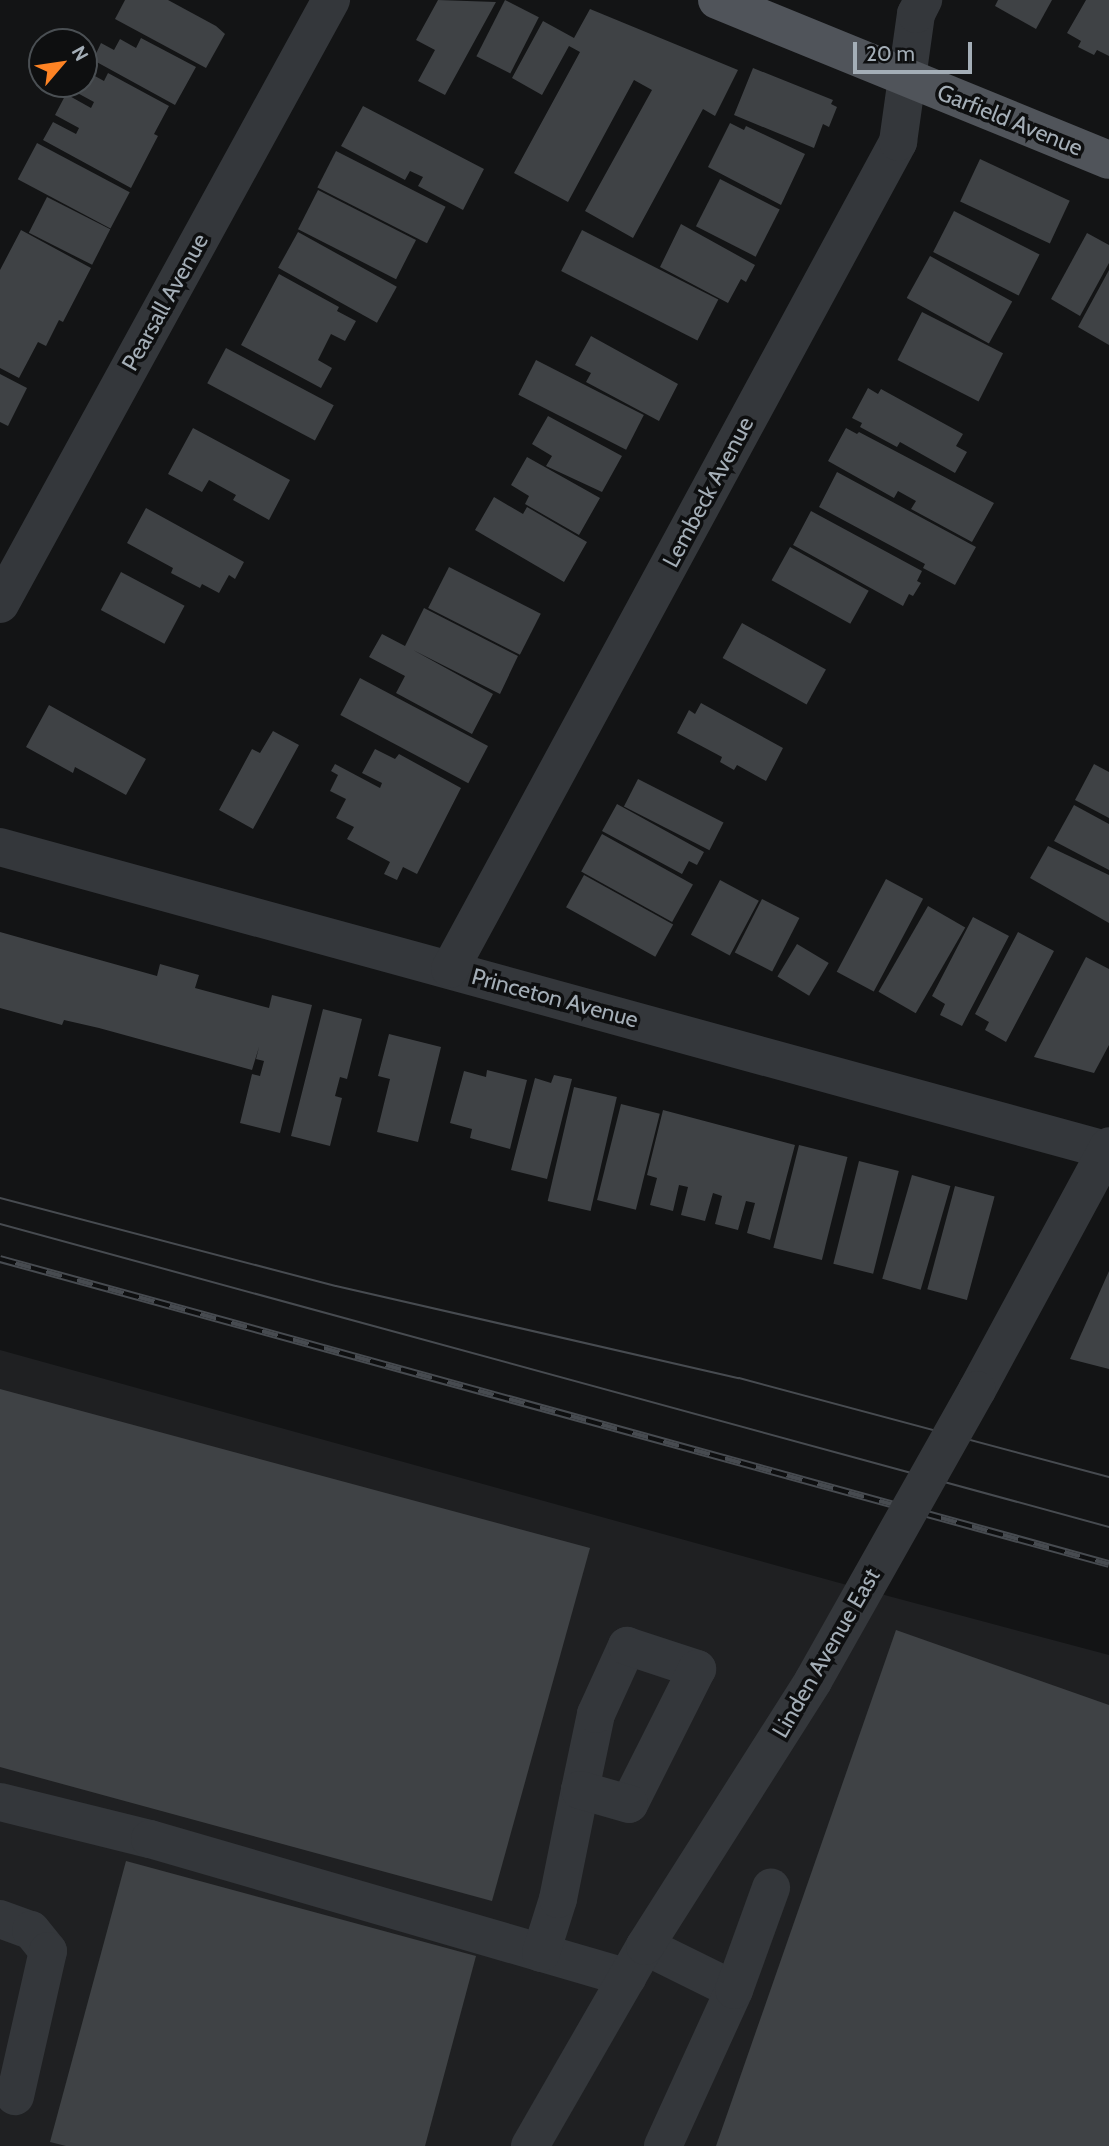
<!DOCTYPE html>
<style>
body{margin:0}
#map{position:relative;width:1109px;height:2146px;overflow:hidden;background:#131415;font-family:Cabin,sans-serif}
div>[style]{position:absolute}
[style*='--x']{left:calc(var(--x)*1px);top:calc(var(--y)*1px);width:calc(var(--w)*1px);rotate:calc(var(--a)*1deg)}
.built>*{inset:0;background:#1f2022}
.building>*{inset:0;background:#3f4245;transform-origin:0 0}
.minor>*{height:38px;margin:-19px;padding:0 19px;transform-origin:19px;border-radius:19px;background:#34373b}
.major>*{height:38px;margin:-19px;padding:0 19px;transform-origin:19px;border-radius:19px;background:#50545a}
.tram>*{height:2px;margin:-1px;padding:0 1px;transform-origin:1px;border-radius:1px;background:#474b50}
.rail>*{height:8px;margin-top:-4px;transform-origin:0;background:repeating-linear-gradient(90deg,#0e0f10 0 16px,#474b50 0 32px);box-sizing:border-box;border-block:2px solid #474b50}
.minor-bridge>*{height:38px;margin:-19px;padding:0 19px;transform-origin:19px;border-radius:19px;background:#34373b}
span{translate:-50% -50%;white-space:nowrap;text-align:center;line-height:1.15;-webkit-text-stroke:7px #0e0f10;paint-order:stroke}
.street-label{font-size:23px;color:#a4aeb7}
.north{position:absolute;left:28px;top:28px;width:70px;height:70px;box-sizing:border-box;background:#0e0f10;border:2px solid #4a4f53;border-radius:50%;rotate:61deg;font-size:19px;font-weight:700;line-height:28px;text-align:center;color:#a4aeb7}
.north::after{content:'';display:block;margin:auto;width:24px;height:32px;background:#fd8324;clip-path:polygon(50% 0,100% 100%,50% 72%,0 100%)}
.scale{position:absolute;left:853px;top:42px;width:119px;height:32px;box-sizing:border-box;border:4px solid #a4aeb7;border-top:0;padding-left:9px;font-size:21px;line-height:24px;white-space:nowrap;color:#a4aeb7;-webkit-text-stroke:5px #0e0f10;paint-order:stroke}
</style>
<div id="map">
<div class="built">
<i style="clip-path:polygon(0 1350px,836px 1582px,1109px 1655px,1109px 2146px,0 2146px)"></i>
</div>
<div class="building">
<i style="clip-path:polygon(125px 0,168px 0,216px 26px,225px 34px,206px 68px,115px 19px)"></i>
<i style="clip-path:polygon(438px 0,496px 2px,445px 95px,418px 81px,435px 50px,416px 40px)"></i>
<i style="left:505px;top:0;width:38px;height:63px;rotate:27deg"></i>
<i style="clip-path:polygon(998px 0,1052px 0,1036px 29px,995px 6px)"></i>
<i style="clip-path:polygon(1086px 0,1109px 0,1109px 56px,1097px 50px,1094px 55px,1078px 47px,1081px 41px,1067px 33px)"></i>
<i style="clip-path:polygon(590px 9px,738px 70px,715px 116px,703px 109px,633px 238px,585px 211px,652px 90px,634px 80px,568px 202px,514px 173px,580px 52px,569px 46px,542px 95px,512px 78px,543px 21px,574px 38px)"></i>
<i style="clip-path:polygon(141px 38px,196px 67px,175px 105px,93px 60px,101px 43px,114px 50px,120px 39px,136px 48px)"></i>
<i style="clip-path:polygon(753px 68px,833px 100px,831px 104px,837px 107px,829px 127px,823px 124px,814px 148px,734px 115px)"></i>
<i style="clip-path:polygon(84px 70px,104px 81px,108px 73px,169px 106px,154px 134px,158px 136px,131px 188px,43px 140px,53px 122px,76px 134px,79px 128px,55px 115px,66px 94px,91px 108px,94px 102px,70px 89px,73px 84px,84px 84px)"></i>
<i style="clip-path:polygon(363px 106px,484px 169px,463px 210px,418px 186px,423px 177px,410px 171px,405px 180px,341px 146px)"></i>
<i style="clip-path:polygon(730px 123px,744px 130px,746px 126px,805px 154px,781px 205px,708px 167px)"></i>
<i style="left:37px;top:143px;width:105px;height:41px;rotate:28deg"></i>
<i style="left:336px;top:151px;width:123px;height:41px;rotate:27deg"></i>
<i style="left:980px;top:159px;width:99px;height:47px;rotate:25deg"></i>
<i style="left:720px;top:179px;width:67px;height:53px;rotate:27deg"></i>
<i style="left:318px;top:190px;width:110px;height:44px;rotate:27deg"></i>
<i style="left:47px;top:197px;width:71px;height:40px;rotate:27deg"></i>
<i style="left:954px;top:211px;width:96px;height:46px;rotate:27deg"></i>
<i style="clip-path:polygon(681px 224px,755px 265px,746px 282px,741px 279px,728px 303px,660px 267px)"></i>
<i style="clip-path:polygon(21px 230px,91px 268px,63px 322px,59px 320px,46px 346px,38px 342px,19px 378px,0 368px,0 270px)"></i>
<i style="left:582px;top:230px;width:153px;height:46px;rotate:27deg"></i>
<i style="left:298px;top:232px;width:113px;height:41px;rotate:29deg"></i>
<i style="clip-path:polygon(1087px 233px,1109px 245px,1109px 263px,1080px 316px,1051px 299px)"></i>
<i style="left:930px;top:256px;width:94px;height:48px;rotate:29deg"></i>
<i style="clip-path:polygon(1109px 270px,1109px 345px,1078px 327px)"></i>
<i style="clip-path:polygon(279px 274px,339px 307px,337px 311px,356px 321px,345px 341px,331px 334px,318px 360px,332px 368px,321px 388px,241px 345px)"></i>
<i style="left:922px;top:312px;width:91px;height:54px;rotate:27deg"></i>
<i style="clip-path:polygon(591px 336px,678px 384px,659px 421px,586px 382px,591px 373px,575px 365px)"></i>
<i style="left:226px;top:348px;width:122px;height:40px;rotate:28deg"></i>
<i style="left:536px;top:360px;width:121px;height:39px;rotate:27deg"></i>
<i style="clip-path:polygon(0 374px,27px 388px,8px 426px,0 422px)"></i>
<i style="clip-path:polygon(868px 388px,878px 394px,881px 389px,963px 434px,956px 446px,967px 452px,955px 473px,900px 442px,897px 447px,860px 427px,862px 423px,852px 418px)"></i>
<i style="clip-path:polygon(548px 416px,622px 456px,602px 492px,546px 466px,552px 456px,532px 444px)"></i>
<i style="clip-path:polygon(193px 428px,290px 480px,269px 520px,233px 500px,236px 495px,209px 480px,202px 492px,168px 474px)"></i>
<i style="clip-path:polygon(846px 428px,857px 434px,859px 432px,994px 503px,972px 542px,911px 509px,916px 501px,898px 491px,894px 498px,828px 461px)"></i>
<i style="clip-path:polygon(527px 457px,600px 498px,579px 535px,525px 504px,529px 496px,511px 485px)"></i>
<i style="clip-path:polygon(837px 472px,976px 547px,955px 585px,923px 568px,925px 564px,819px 507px)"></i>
<i style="clip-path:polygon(494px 497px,523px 514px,527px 507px,587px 542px,564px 582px,475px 530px)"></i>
<i style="clip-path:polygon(146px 508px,244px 562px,235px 579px,229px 575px,219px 593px,202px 584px,200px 588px,171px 573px,173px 568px,127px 543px)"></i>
<i style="clip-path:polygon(811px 511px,922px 571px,917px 581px,921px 583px,913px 596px,909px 594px,903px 606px,793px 545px)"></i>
<i style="left:790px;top:547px;width:90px;height:38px;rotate:29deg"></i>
<i style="left:449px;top:567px;width:103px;height:46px;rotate:27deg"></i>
<i style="left:121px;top:572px;width:72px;height:43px;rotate:28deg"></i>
<i style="clip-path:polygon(424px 608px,518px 656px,500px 694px,413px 650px,493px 694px,472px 734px,396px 693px,405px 676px,369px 657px,382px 634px,405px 646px)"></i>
<i style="left:742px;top:623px;width:96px;height:40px;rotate:29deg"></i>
<i style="left:360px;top:678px;width:145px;height:42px;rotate:28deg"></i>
<i style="clip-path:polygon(701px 703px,783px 748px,766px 781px,737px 765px,734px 770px,720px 762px,722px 757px,677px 733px,689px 710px,695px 714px)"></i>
<i style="clip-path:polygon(49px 705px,146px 759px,126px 795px,75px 767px,73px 773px,26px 747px)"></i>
<i style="clip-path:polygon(273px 731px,299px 745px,253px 829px,219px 810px,252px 749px,260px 753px)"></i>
<i style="clip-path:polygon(375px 749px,395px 759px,399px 754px,461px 788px,417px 874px,403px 867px,397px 880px,384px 874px,390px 862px,347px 839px,354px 827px,336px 818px,346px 799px,330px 791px,338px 775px,331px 771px,335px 764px,380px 788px,382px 783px,362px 773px)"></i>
<i style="clip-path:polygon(1094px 764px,1109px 772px,1109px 818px,1075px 800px)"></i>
<i style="left:638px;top:779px;width:96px;height:31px;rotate:27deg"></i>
<i style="clip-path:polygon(617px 804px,704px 852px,697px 865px,689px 861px,682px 874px,602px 831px)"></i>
<i style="clip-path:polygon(1074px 805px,1109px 824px,1109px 870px,1054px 841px)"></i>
<i style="left:602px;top:834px;width:104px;height:43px;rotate:29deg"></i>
<i style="clip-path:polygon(1048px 846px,1109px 875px,1109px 923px,1030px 878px)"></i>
<i style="left:584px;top:875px;width:102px;height:37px;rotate:29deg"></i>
<i style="left:886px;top:879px;width:42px;height:105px;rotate:28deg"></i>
<i style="left:720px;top:880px;width:44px;height:62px;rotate:28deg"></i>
<i style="left:762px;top:899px;width:42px;height:60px;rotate:27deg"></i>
<i style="left:928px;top:906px;width:43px;height:99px;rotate:30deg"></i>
<i style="clip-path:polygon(973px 917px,1009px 936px,962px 1026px,940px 1015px,945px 1004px,932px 996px)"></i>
<i style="clip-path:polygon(0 932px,157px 976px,160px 964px,199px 975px,195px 988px,269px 1008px,272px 995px,312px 1005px,280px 1133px,240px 1123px,252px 1074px,260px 1076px,264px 1061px,256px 1059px,259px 1047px,252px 1070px,99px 1028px,64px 1020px,62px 1025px,0 1008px)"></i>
<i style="clip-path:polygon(1018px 932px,1054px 951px,1006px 1042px,985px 1030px,989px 1022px,975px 1014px)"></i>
<i style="left:797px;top:944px;width:37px;height:38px;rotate:31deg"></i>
<i style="clip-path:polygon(1086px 957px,1109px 969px,1109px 1045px,1094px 1073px,1034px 1057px)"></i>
<i style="clip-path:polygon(323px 1009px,362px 1019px,347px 1079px,340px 1077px,335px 1096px,342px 1098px,330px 1146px,291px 1136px)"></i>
<i style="clip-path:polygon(389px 1034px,441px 1047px,418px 1142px,377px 1132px,390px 1079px,378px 1076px)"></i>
<i style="clip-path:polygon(487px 1070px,527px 1080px,510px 1149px,470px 1138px,472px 1129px,450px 1123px,464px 1071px,486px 1077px)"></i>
<i style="clip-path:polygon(554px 1075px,572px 1079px,547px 1179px,511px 1170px,535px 1078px,551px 1083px)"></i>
<i style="left:574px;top:1087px;width:44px;height:117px;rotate:13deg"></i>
<i style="left:621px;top:1104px;width:40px;height:99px;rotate:14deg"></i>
<i style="clip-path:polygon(663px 1110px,795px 1145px,770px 1240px,747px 1233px,755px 1203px,746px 1201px,738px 1230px,715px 1224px,722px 1196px,713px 1193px,705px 1221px,681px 1215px,688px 1187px,679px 1185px,673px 1211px,650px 1205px,657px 1178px,647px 1175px)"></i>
<i style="left:799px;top:1145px;width:50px;height:106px;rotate:14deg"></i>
<i style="left:859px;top:1161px;width:41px;height:106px;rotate:14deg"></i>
<i style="left:912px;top:1175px;width:40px;height:108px;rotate:16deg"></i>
<i style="left:955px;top:1186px;width:41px;height:107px;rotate:15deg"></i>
<i style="clip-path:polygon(1109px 1271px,1109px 1369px,1070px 1359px)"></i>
<i style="clip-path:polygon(0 1389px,590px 1548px,492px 1901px,0 1767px)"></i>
<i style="clip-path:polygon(896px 1630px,1109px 1705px,1109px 2146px,716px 2146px)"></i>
<i style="clip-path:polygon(126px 1861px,476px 1956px,425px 2146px,66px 2146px,50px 2142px)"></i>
</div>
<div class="minor">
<i style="--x:0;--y:604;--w:689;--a:-61.28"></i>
<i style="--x:0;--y:847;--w:1150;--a:15.33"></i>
<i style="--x:450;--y:969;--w:941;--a:-61.55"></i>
<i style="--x:898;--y:142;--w:129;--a:-82"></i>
<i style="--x:916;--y:14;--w:16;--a:-63"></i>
<i style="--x:977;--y:1390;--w:277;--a:-61.6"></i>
<i style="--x:0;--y:1802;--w:154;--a:13.9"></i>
<i style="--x:150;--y:1839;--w:497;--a:16.2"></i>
<i style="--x:0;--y:1919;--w:33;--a:20"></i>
<i style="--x:31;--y:1930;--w:27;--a:51"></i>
<i style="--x:48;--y:1951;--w:149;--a:102.8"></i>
<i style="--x:645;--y:1946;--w:99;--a:26.3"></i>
<i style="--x:541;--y:1953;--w:57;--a:-72.5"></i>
<i style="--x:558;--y:1899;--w:111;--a:-78.6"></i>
<i style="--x:580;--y:1790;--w:78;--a:-78.1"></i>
<i style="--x:596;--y:1714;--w:75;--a:-65.5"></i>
<i style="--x:627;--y:1646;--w:74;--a:18.2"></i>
<i style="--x:697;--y:1669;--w:151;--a:116.7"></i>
<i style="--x:629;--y:1804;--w:51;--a:-164.1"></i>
<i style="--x:530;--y:2146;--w:231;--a:-60.1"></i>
<i style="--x:645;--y:1946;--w:314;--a:-57.6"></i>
<i style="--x:663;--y:2146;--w:171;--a:-65.5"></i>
<i style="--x:734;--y:1990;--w:109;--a:-70.1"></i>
</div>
<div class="major">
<i style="--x:717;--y:0;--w:423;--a:22.2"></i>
</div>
<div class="tram">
<i style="--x:0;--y:1198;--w:347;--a:14.7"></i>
<i style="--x:336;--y:1286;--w:413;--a:12.9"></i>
<i style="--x:739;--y:1378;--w:383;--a:15"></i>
<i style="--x:0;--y:1224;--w:1150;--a:15.28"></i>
</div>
<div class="rail">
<i style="--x:0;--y:1259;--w:1150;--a:15.38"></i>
</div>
<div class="minor-bridge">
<i style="--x:813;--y:1681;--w:334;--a:-60.6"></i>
</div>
<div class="street-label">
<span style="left:1010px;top:120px;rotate:22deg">Garfield Avenue</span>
<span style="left:165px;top:302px;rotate:-61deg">Pearsall Avenue</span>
<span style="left:708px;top:492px;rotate:-62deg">Lembeck Avenue</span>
<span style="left:555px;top:998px;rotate:15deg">Princeton Avenue</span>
<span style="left:826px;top:1653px;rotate:-60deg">Linden Avenue East</span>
</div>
<div class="north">N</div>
<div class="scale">20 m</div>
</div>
